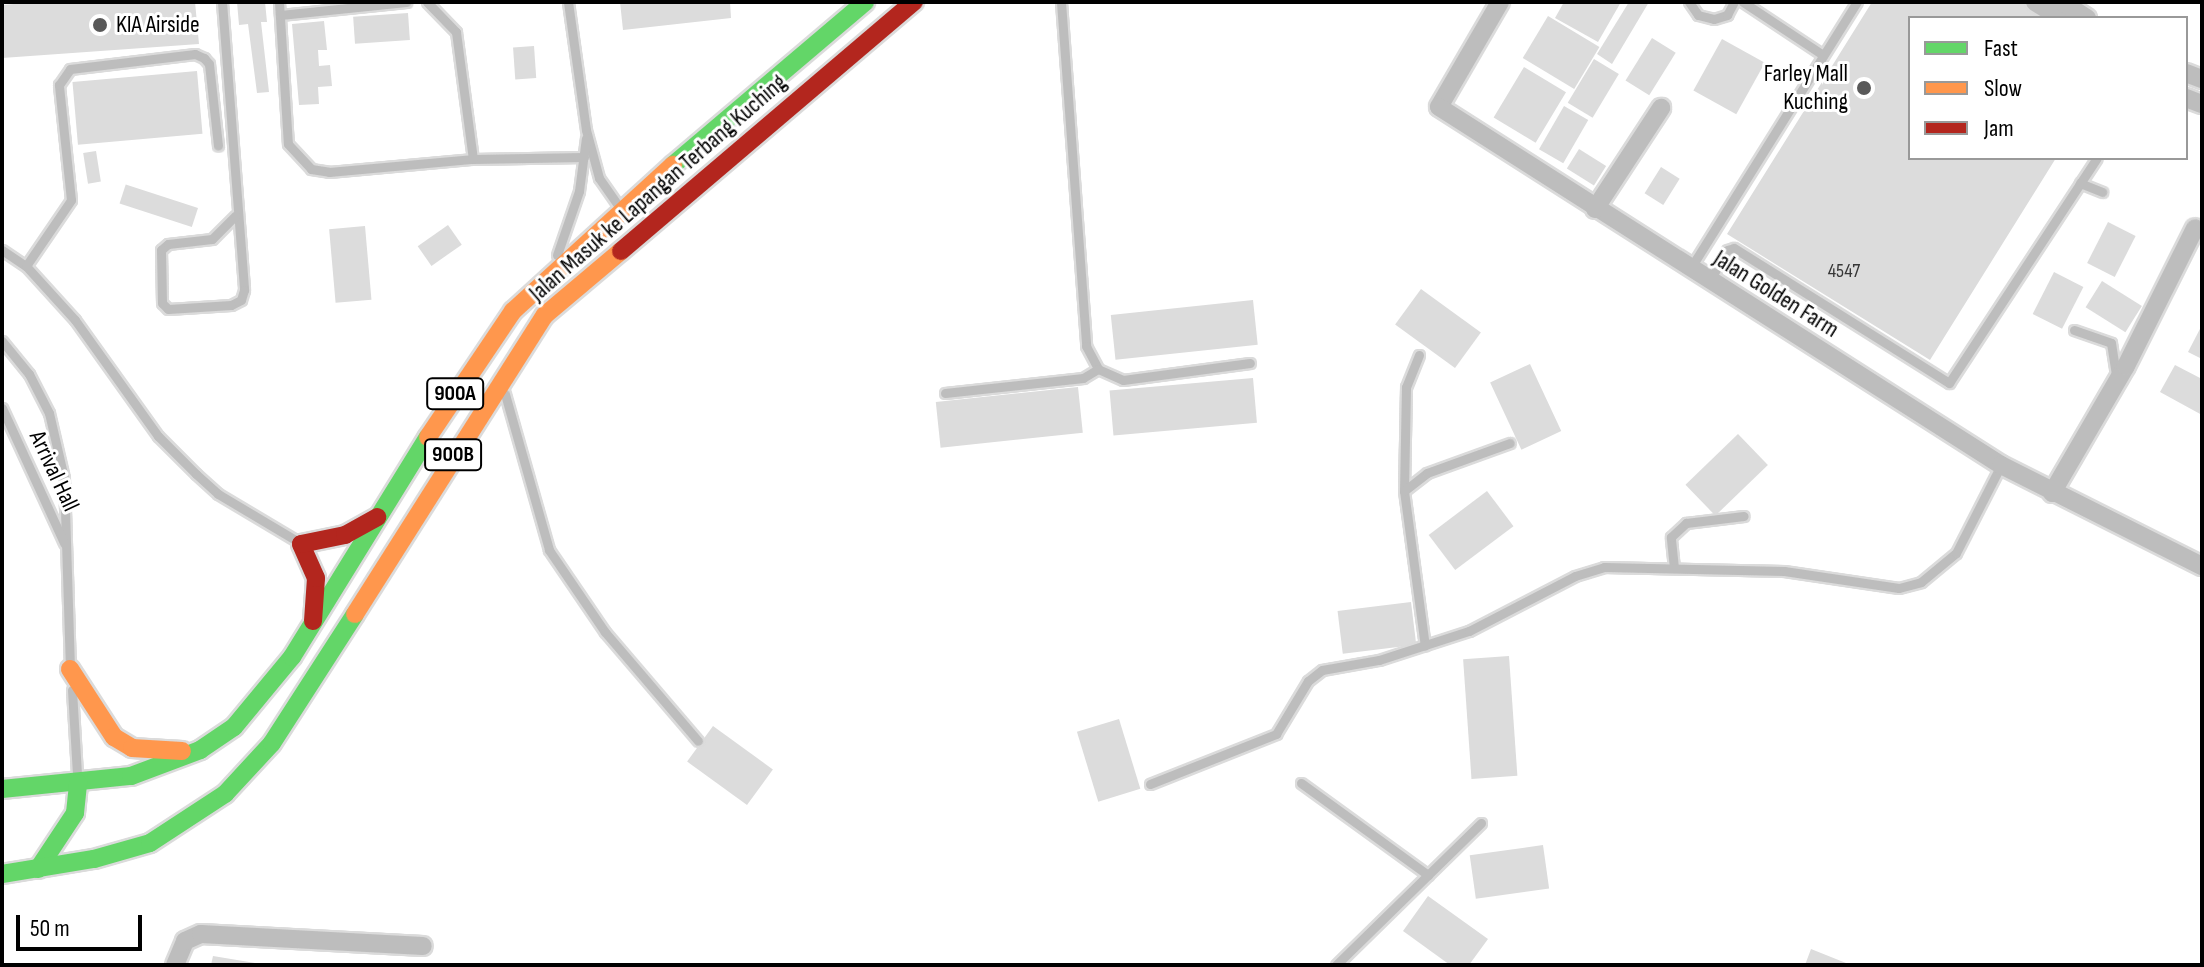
<!DOCTYPE html>
<style>
body{margin:0}
#map{position:relative;width:2204px;height:967px;overflow:hidden;background:#fff;font-family:"Sofia Sans Condensed",sans-serif}
div>[style]{position:absolute}
[style*='--x']{left:calc(var(--x)*1px);top:calc(var(--y)*1px);width:calc(var(--w)*1px);rotate:calc(var(--a)*1deg)}
.building>*{inset:0;background:#dcdcdc;transform-origin:0 0}
.roads{filter:drop-shadow(2px 0 #dbdbdb) drop-shadow(-2px 0 #dbdbdb) drop-shadow(0 2px #dbdbdb) drop-shadow(0 -2px #dbdbdb)}
.lane>*{height:9px;margin:-4.5px;padding:0 4.5px;transform-origin:4.5px;border-radius:4.5px;background:#bdbdbd}
.street>*{height:18px;margin:-9px;padding:0 9px;transform-origin:9px;border-radius:9px;background:#bdbdbd}
.fast>*{height:18px;margin:-9px;padding:0 9px;transform-origin:9px;border-radius:9px;background:#63d668}
.slow>*{height:18px;margin:-9px;padding:0 9px;transform-origin:9px;border-radius:9px;background:#ff974d}
.jam>*{height:18px;margin:-9px;padding:0 9px;transform-origin:9px;border-radius:9px;background:#b3261e}
.dots>*{width:22px;height:22px;translate:-50% -50%;box-sizing:border-box;border:4px solid #fff;border-radius:50%}
span{translate:-50% -50%;white-space:nowrap;text-align:center;line-height:1.15;-webkit-text-stroke:6px #fff;paint-order:stroke}
.number-label{font-size:20px;color:#373737}
.number-label span{-webkit-text-stroke-width:0}
.shield-label span{padding:2px 6px;background:#fff;border:2px solid;border-radius:6px;-webkit-text-stroke-width:0}
.shield-label{font-size:22px;color:#000;font-weight:700}
.poi-label{font-size:24px;color:#000}
.left{translate:0 -50%;text-align:left}
.right{translate:-100% -50%;text-align:right}
.street-label{font-size:24px;color:#000}
.frame{position:absolute;inset:0;border:4px solid #000;pointer-events:none}
.legend{position:absolute;left:1908px;top:16px;width:280px;height:144px;box-sizing:border-box;background:#fff;border:2px solid #999;margin:0;padding:10px 14px;list-style:none;font-size:24px;color:#000}
.legend li{display:flex;align-items:center;gap:16px;height:40px}
.legend b{width:40px;border:2px solid #999}
.scale{position:absolute;left:16px;top:915px;width:126px;height:36px;box-sizing:border-box;border:4px solid #000;border-top:0;padding-left:10px;font-size:24px;line-height:28px;white-space:nowrap;color:#000;-webkit-text-stroke:6px #fff;paint-order:stroke}
</style>
<div id="map">
<div class="building">
<i style="clip-path:polygon(37px 2px,195px 2px,199px 44px,2px 58px,2px 5px)"></i>
<i style="clip-path:polygon(237px 2px,265px 2px,267px 22px,261px 22px,269px 92px,257px 93px,248px 24px,239px 25px)"></i>
<i style="clip-path:polygon(620px 2px,730px 2px,731px 18px,623px 30px)"></i>
<i style="clip-path:polygon(1564px 2px,1621px 2px,1598px 42px,1555px 18px)"></i>
<i style="clip-path:polygon(1629px 2px,1649px 2px,1612px 64px,1597px 54px)"></i>
<i style="clip-path:polygon(1872px 2px,2022px 2px,2048px 18px,1910px 18px,1910px 158px,2056px 158px,1930px 360px,1727px 234px)"></i>
<i style="left:408px;top:13px;width:27px;height:55px;rotate:86deg"></i>
<i style="left:1548px;top:16px;width:60px;height:49px;rotate:31deg"></i>
<i style="clip-path:polygon(324px 21px,327px 50px,318px 50px,319px 66px,330px 65px,332px 86px,318px 87px,319px 104px,299px 105px,292px 24px)"></i>
<i style="left:1652px;top:38px;width:28px;height:50px;rotate:32deg"></i>
<i style="left:1722px;top:39px;width:49px;height:59px;rotate:29deg"></i>
<i style="left:534px;top:46px;width:32px;height:21px;rotate:86deg"></i>
<i style="left:1594px;top:59px;width:29px;height:51px;rotate:31deg"></i>
<i style="left:1524px;top:67px;width:49px;height:59px;rotate:31deg"></i>
<i style="left:197px;top:71px;width:63px;height:125px;rotate:85deg"></i>
<i style="left:1564px;top:106px;width:28px;height:50px;rotate:30deg"></i>
<i style="left:1579px;top:149px;width:32px;height:23px;rotate:32deg"></i>
<i style="left:96px;top:151px;width:31px;height:13px;rotate:81deg"></i>
<i style="left:1661px;top:167px;width:22px;height:31px;rotate:32deg"></i>
<i style="left:198px;top:208px;width:20px;height:76px;rotate:108deg"></i>
<i style="left:2108px;top:222px;width:31px;height:46px;rotate:27deg"></i>
<i style="left:448px;top:225px;width:24px;height:37px;rotate:55deg"></i>
<i style="left:365px;top:226px;width:74px;height:36px;rotate:85deg"></i>
<i style="left:2054px;top:272px;width:33px;height:47px;rotate:27deg"></i>
<i style="left:2102px;top:281px;width:47px;height:31px;rotate:32deg"></i>
<i style="left:1421px;top:289px;width:74px;height:44px;rotate:36deg"></i>
<i style="left:1253px;top:300px;width:45px;height:143px;rotate:84deg"></i>
<i style="clip-path:polygon(2202px 325px,2202px 359px,2188px 352px)"></i>
<i style="left:1530px;top:364px;width:74px;height:44px;rotate:65deg"></i>
<i style="clip-path:polygon(2175px 365px,2202px 379px,2202px 415px,2160px 392px)"></i>
<i style="left:1253px;top:378px;width:45px;height:144px;rotate:85deg"></i>
<i style="left:1078px;top:387px;width:46px;height:143px;rotate:84deg"></i>
<i style="left:1738px;top:434px;width:43px;height:73px;rotate:46deg"></i>
<i style="left:1487px;top:491px;width:44px;height:73px;rotate:53deg"></i>
<i style="left:1411px;top:602px;width:43px;height:74px;rotate:83deg"></i>
<i style="left:1509px;top:656px;width:120px;height:46px;rotate:86deg"></i>
<i style="left:1119px;top:719px;width:73px;height:44px;rotate:73deg"></i>
<i style="left:713px;top:726px;width:74px;height:44px;rotate:36deg"></i>
<i style="left:1543px;top:845px;width:44px;height:74px;rotate:82deg"></i>
<i style="clip-path:polygon(1428px 896px,1488px 939px,1469px 965px,1450px 965px,1403px 931px)"></i>
<i style="clip-path:polygon(1811px 949px,1851px 965px,1805px 965px)"></i>
<i style="clip-path:polygon(213px 956px,255px 963px,255px 965px,211px 965px)"></i>
</div>
<div class="roads">
<div class="lane">
<i style="--x:222;--y:2;--w:289;--a:85.6"></i>
<i style="--x:244;--y:290;--w:10;--a:107"></i>
<i style="--x:241;--y:300;--w:11;--a:153"></i>
<i style="--x:231;--y:305;--w:63;--a:176.4"></i>
<i style="--x:168;--y:309;--w:8;--a:-135"></i>
<i style="--x:162;--y:303;--w:53;--a:-91.1"></i>
<i style="--x:161;--y:250;--w:9;--a:-41"></i>
<i style="--x:168;--y:244;--w:44;--a:-6.5"></i>
<i style="--x:212;--y:239;--w:33;--a:-45"></i>
<i style="--x:279;--y:2;--w:142;--a:86.4"></i>
<i style="--x:288;--y:144;--w:34;--a:47"></i>
<i style="--x:311;--y:169;--w:18;--a:9"></i>
<i style="--x:329;--y:172;--w:145;--a:-5.2"></i>
<i style="--x:473;--y:159;--w:111;--a:-1"></i>
<i style="--x:427;--y:2;--w:42;--a:46"></i>
<i style="--x:456;--y:32;--w:128;--a:82.4"></i>
<i style="--x:568;--y:2;--w:129;--a:82"></i>
<i style="--x:586;--y:130;--w:50;--a:74.8"></i>
<i style="--x:599;--y:178;--w:32;--a:55"></i>
<i style="--x:1061;--y:2;--w:345;--a:85.8"></i>
<i style="--x:1086;--y:346;--w:26;--a:62"></i>
<i style="--x:1098;--y:369;--w:27;--a:24"></i>
<i style="--x:1123;--y:380;--w:128;--a:-7.6"></i>
<i style="--x:1689;--y:2;--w:16;--a:55"></i>
<i style="--x:1698;--y:15;--w:16;--a:14"></i>
<i style="--x:1714;--y:19;--w:14;--a:-17"></i>
<i style="--x:1727;--y:15;--w:15;--a:-62"></i>
<i style="--x:1743;--y:2;--w:96;--a:33.5"></i>
<i style="--x:280;--y:15;--w:127;--a:-5.9"></i>
<i style="--x:2080;--y:183;--w:24;--a:22"></i>
<i style="--x:2;--y:250;--w:29;--a:34"></i>
<i style="--x:26;--y:266;--w:73;--a:47.8"></i>
<i style="--x:75;--y:320;--w:143;--a:54.4"></i>
<i style="--x:158;--y:436;--w:54;--a:45"></i>
<i style="--x:196;--y:474;--w:30;--a:42"></i>
<i style="--x:218;--y:494;--w:92;--a:30.7"></i>
<i style="--x:557;--y:255;--w:68;--a:-71"></i>
<i style="--x:579;--y:191;--w:53;--a:-82.5"></i>
<i style="--x:26;--y:266;--w:80;--a:-55.7"></i>
<i style="--x:71;--y:200;--w:116;--a:-96"></i>
<i style="--x:59;--y:85;--w:19;--a:-55"></i>
<i style="--x:70;--y:69;--w:126;--a:-6.8"></i>
<i style="--x:195;--y:54;--w:10;--a:24"></i>
<i style="--x:204;--y:58;--w:8;--a:50"></i>
<i style="--x:209;--y:64;--w:82;--a:83.7"></i>
<i style="--x:1690;--y:269;--w:315;--a:-58"></i>
<i style="--x:1710;--y:280;--w:34;--a:-60"></i>
<i style="--x:1727;--y:250;--w:7;--a:-16"></i>
<i style="--x:1734;--y:248;--w:254;--a:32.1"></i>
<i style="--x:1949;--y:383;--w:269;--a:-56.7"></i>
<i style="--x:2074;--y:330;--w:39;--a:19"></i>
<i style="--x:2111;--y:343;--w:31;--a:81"></i>
<i style="--x:2;--y:341;--w:43;--a:50.7"></i>
<i style="--x:29;--y:374;--w:44;--a:62.9"></i>
<i style="--x:49;--y:413;--w:67;--a:77"></i>
<i style="--x:64;--y:478;--w:186;--a:88.2"></i>
<i style="--x:1419;--y:355;--w:35;--a:112"></i>
<i style="--x:1406;--y:387;--w:104;--a:91.1"></i>
<i style="--x:1404;--y:491;--w:156;--a:82.3"></i>
<i style="--x:945;--y:393;--w:139;--a:-6.2"></i>
<i style="--x:1083;--y:378;--w:17;--a:-31"></i>
<i style="--x:505;--y:394;--w:162;--a:74.2"></i>
<i style="--x:549;--y:550;--w:99;--a:55.7"></i>
<i style="--x:605;--y:632;--w:143;--a:49.5"></i>
<i style="--x:2;--y:408;--w:149;--a:65.3"></i>
<i style="--x:1404;--y:491;--w:29;--a:-38"></i>
<i style="--x:1427;--y:473;--w:88;--a:-19.9"></i>
<i style="--x:1674;--y:568;--w:31;--a:-96"></i>
<i style="--x:1671;--y:537;--w:21;--a:-43"></i>
<i style="--x:1686;--y:523;--w:58;--a:-6.9"></i>
<i style="--x:72;--y:690;--w:85;--a:86.6"></i>
<i style="--x:1301;--y:783;--w:157;--a:35.9"></i>
<i style="--x:1150;--y:784;--w:136;--a:-21.6"></i>
<i style="--x:1276;--y:734;--w:62;--a:-58.9"></i>
<i style="--x:1308;--y:681;--w:18;--a:-38"></i>
<i style="--x:1322;--y:670;--w:58;--a:-10"></i>
<i style="--x:1379;--y:660;--w:95;--a:-17.9"></i>
<i style="--x:1469;--y:631;--w:119;--a:-27.4"></i>
<i style="--x:1575;--y:576;--w:30;--a:-17"></i>
<i style="--x:1604;--y:567;--w:180;--a:1.3"></i>
<i style="--x:1784;--y:571;--w:116;--a:8.4"></i>
<i style="--x:1899;--y:588;--w:23;--a:-15"></i>
<i style="--x:1921;--y:582;--w:45;--a:-39.6"></i>
<i style="--x:1956;--y:553;--w:99;--a:-62.9"></i>
<i style="--x:1336;--y:965;--w:203;--a:-44.4"></i>
</div>
<div class="street">
<i style="--x:1500;--y:2;--w:121;--a:120.2"></i>
<i style="--x:1439;--y:107;--w:666;--a:32.5"></i>
<i style="--x:2001;--y:465;--w:225;--a:26.7"></i>
<i style="--x:2035;--y:2;--w:31;--a:32"></i>
<i style="--x:2062;--y:2;--w:30;--a:33"></i>
<i style="--x:2186;--y:73;--w:17;--a:21"></i>
<i style="--x:2186;--y:98;--w:17;--a:21"></i>
<i style="--x:1595;--y:209;--w:121;--a:-56.8"></i>
<i style="--x:2052;--y:493;--w:147;--a:-59.8"></i>
<i style="--x:2126;--y:366;--w:154;--a:-63.4"></i>
<i style="--x:175;--y:965;--w:26;--a:-67"></i>
<i style="--x:185;--y:941;--w:17;--a:-24"></i>
<i style="--x:201;--y:934;--w:222;--a:3.1"></i>
</div>
<div class="fast">
<i style="--x:673;--y:165;--w:252;--a:-40.3"></i>
<i style="--x:2;--y:789;--w:130;--a:-5.8"></i>
<i style="--x:131;--y:776;--w:74;--a:-20.6"></i>
<i style="--x:200;--y:750;--w:41;--a:-34.1"></i>
<i style="--x:234;--y:727;--w:91;--a:-50.4"></i>
<i style="--x:292;--y:657;--w:259;--a:-58.3"></i>
<i style="--x:38;--y:869;--w:67;--a:-56.5"></i>
<i style="--x:75;--y:813;--w:30;--a:-84"></i>
<i style="--x:2;--y:874;--w:93;--a:-9.3"></i>
<i style="--x:94;--y:859;--w:58;--a:-15.9"></i>
<i style="--x:150;--y:843;--w:90;--a:-33.2"></i>
<i style="--x:225;--y:794;--w:69;--a:-47.3"></i>
<i style="--x:272;--y:743;--w:153;--a:-57.2"></i>
</div>
<div class="slow">
<i style="--x:428;--y:437;--w:152;--a:-56"></i>
<i style="--x:513;--y:311;--w:217;--a:-42.4"></i>
<i style="--x:355;--y:614;--w:354;--a:-57.6"></i>
<i style="--x:545;--y:315;--w:99;--a:-40.1"></i>
<i style="--x:70;--y:669;--w:81;--a:57.1"></i>
<i style="--x:114;--y:737;--w:21;--a:31"></i>
<i style="--x:132;--y:748;--w:50;--a:3.4"></i>
</div>
<div class="jam">
<i style="--x:621;--y:251;--w:385;--a:-40.4"></i>
<i style="--x:313;--y:621;--w:43;--a:-86"></i>
<i style="--x:316;--y:578;--w:37;--a:-114"></i>
<i style="--x:301;--y:544;--w:45;--a:-11.6"></i>
<i style="--x:345;--y:535;--w:37;--a:-29"></i>
</div>
</div>
<div class="dots">
<i style="left:100px;top:25px;background:#595959"></i>
<i style="left:1864px;top:88px;background:#595959"></i>
</div>
<div class="number-label">
<span style="left:1844px;top:271px">4547</span>
</div>
<div class="shield-label">
<span style="left:455px;top:394px">900A</span>
<span style="left:453px;top:455px">900B</span>
</div>
<div class="poi-label">
<span class="left" style="left:116px;top:25px">KIA Airside</span>
<span class="right" style="left:1848px;top:88px">Farley Mall<br>Kuching</span>
</div>
<div class="street-label">
<span style="left:658px;top:188px;rotate:-41deg">Jalan Masuk ke Lapangan Terbang Kuching</span>
<span style="left:1776px;top:294px;rotate:32deg">Jalan Golden Farm</span>
<span style="left:54px;top:471px;rotate:65deg">Arrival Hall</span>
</div>
<div class="frame"></div>
<ul class="legend">
<li><b style="height:10px;background:#63d668"></b>Fast</li>
<li><b style="height:10px;background:#ff974d"></b>Slow</li>
<li><b style="height:10px;background:#b3261e"></b>Jam</li>
</ul>
<div class="scale">50 m</div>
</div>
